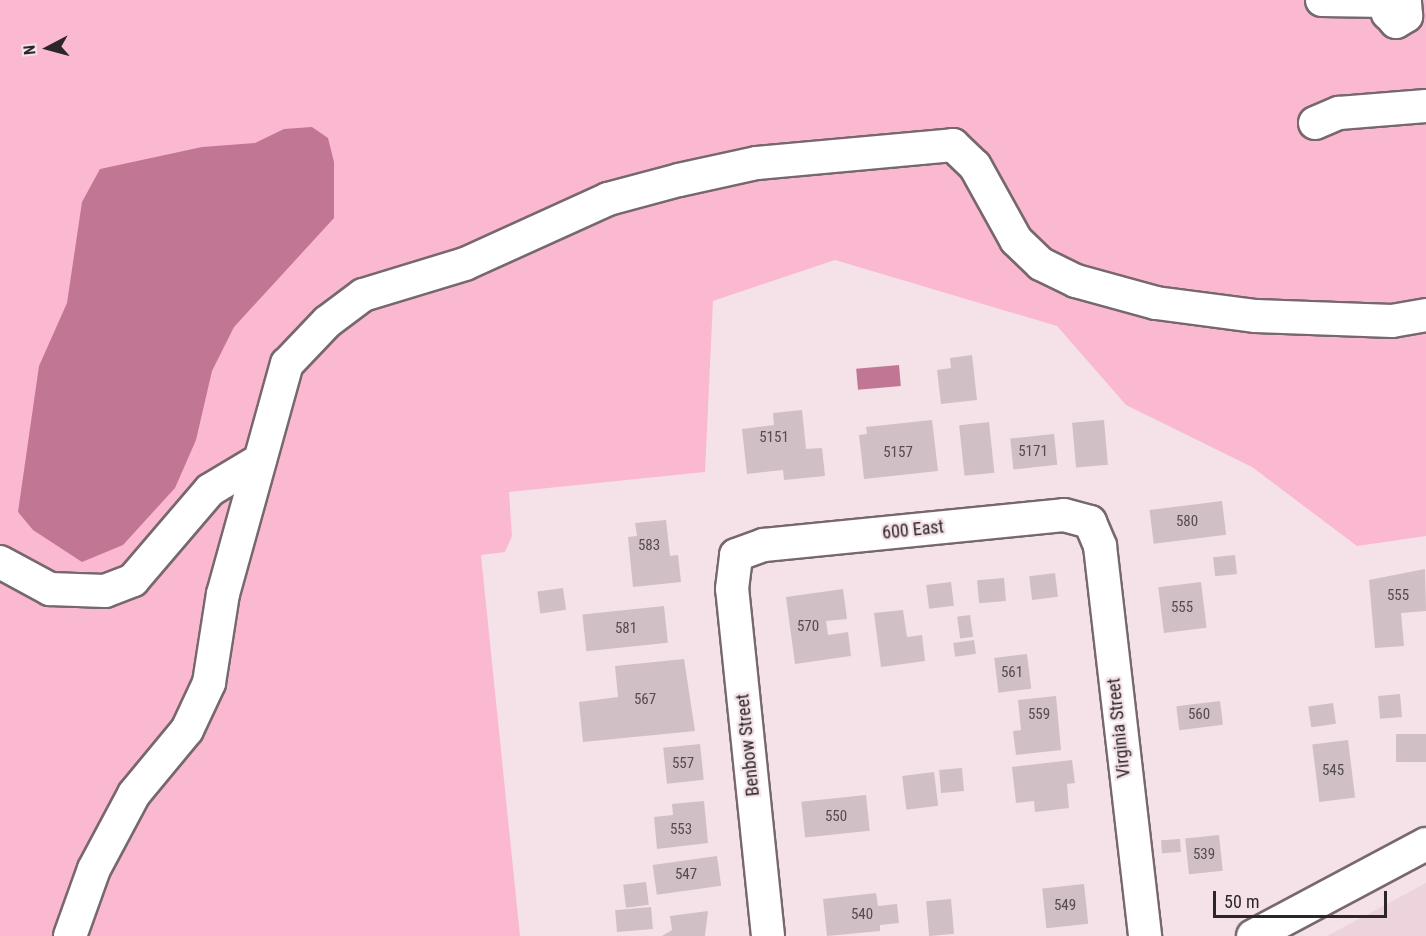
<!DOCTYPE html>
<style>
body{margin:0}
#map{position:relative;width:1426px;height:936px;overflow:hidden;background:#f4e2e8;font-family:"Roboto Condensed",sans-serif}
div>[style]{position:absolute}
[style*='--x']{left:calc(var(--x)*1px);top:calc(var(--y)*1px);width:calc(var(--w)*1px);rotate:calc(var(--a)*1deg)}
.built>*{inset:0;background:#edd4dc}
.green>*{inset:0;background:#fbb9d1}
.water>*{inset:0;background:#c17693;transform-origin:0 0}
.building>*{inset:0;background:#d0bfc4;transform-origin:0 0}
.roads{filter:drop-shadow(2px 0 #77686d) drop-shadow(-2px 0 #77686d) drop-shadow(0 2px #77686d) drop-shadow(0 -2px #77686d)}
.minor>*{height:32px;margin:-16px;padding:0 16px;transform-origin:16px;border-radius:16px;background:#fff}
span{translate:-50% -50%;white-space:nowrap;text-align:center;line-height:1.15;-webkit-text-stroke:4.5px #f4e2e8;paint-order:stroke}
.number-label{font-size:15px;color:#554c4f}
.number-label span{-webkit-text-stroke-width:0}
.street-label{font-size:18px;color:#2c2628}
.north{position:absolute;left:18px;top:18px;width:60px;height:60px;-webkit-text-stroke:4px #f4e2e8;paint-order:stroke;rotate:264deg;font-size:16px;font-weight:700;line-height:24px;text-align:center;color:#2c2628}
.north::after{content:'';display:block;margin:auto;width:21px;height:27px;background:#2c2628;clip-path:polygon(50% 0,100% 100%,50% 72%,0 100%)}
.scale{position:absolute;left:1213px;top:891px;width:174px;height:27px;box-sizing:border-box;border:3px solid #2c2628;border-top:0;padding-left:8px;font-size:18px;line-height:21px;white-space:nowrap;color:#2c2628;-webkit-text-stroke:4px #f4e2e8;paint-order:stroke}
</style>
<div id="map">
<div class="built">
<i style="clip-path:polygon(1426px 883px,1426px 936px,1327px 936px)"></i>
</div>
<div class="green">
<i style="clip-path:polygon(0 0,1426px 0,1426px 536px,1357px 546px,1252px 467px,1126px 405px,1057px 326px,835px 260px,713px 301px,705px 472px,509px 492px,512px 536px,505px 552px,481px 555px,520px 936px,0 936px)"></i>
</div>
<div class="water">
<i style="clip-path:polygon(312px 127px,328px 138px,334px 162px,334px 218px,234px 327px,212px 371px,196px 440px,175px 488px,123px 545px,82px 562px,33px 530px,18px 512px,39px 366px,67px 303px,82px 202px,100px 169px,202px 147px,255px 143px,284px 129px)"></i>
<i style="left:899px;top:365px;width:21px;height:43px;rotate:85deg"></i>
</div>
<div class="building">
<i style="clip-path:polygon(972px 355px,977px 400px,941px 404px,937px 370px,951px 368px,950px 358px)"></i>
<i style="clip-path:polygon(802px 410px,806px 449px,822px 448px,825px 476px,784px 480px,783px 470px,747px 474px,742px 429px,774px 425px,773px 413px)"></i>
<i style="clip-path:polygon(932px 420px,938px 471px,864px 479px,859px 435px,867px 434px,866px 427px)"></i>
<i style="left:1104px;top:420px;width:45px;height:32px;rotate:85deg"></i>
<i style="left:989px;top:422px;width:51px;height:30px;rotate:84deg"></i>
<i style="left:1054px;top:434px;width:31px;height:44px;rotate:84deg"></i>
<i style="left:1222px;top:501px;width:34px;height:73px;rotate:83deg"></i>
<i style="clip-path:polygon(666px 520px,670px 556px,678px 555px,681px 582px,633px 587px,628px 537px,637px 536px,635px 523px)"></i>
<i style="left:1235px;top:555px;width:19px;height:22px;rotate:84deg"></i>
<i style="clip-path:polygon(1425px 569px,1426px 611px,1401px 613px,1404px 646px,1375px 648px,1369px 580px)"></i>
<i style="left:1055px;top:573px;width:24px;height:26px;rotate:83deg"></i>
<i style="left:1004px;top:578px;width:23px;height:27px;rotate:85deg"></i>
<i style="left:951px;top:582px;width:24px;height:25px;rotate:83deg"></i>
<i style="left:1201px;top:582px;width:46px;height:43px;rotate:83deg"></i>
<i style="left:563px;top:588px;width:22px;height:26px;rotate:82deg"></i>
<i style="clip-path:polygon(843px 589px,847px 619px,826px 621px,828px 635px,848px 632px,851px 656px,795px 664px,786px 597px)"></i>
<i style="left:664px;top:606px;width:37px;height:82px;rotate:84deg"></i>
<i style="clip-path:polygon(903px 610px,907px 637px,922px 635px,925px 661px,881px 667px,874px 613px)"></i>
<i style="left:970px;top:615px;width:22px;height:13px;rotate:82deg"></i>
<i style="left:974px;top:640px;width:14px;height:21px;rotate:82deg"></i>
<i style="left:1027px;top:654px;width:35px;height:33px;rotate:83deg"></i>
<i style="clip-path:polygon(684px 659px,695px 731px,583px 742px,579px 702px,618px 697px,615px 666px)"></i>
<i style="left:1400px;top:694px;width:23px;height:22px;rotate:85deg"></i>
<i style="clip-path:polygon(1056px 696px,1061px 750px,1016px 755px,1013px 731px,1021px 730px,1018px 700px)"></i>
<i style="left:1220px;top:701px;width:24px;height:44px;rotate:83deg"></i>
<i style="left:1333px;top:703px;width:21px;height:25px;rotate:82deg"></i>
<i style="left:1426px;top:734px;width:28px;height:30px;rotate:90deg"></i>
<i style="left:1348px;top:740px;width:58px;height:36px;rotate:83deg"></i>
<i style="left:700px;top:744px;width:36px;height:37px;rotate:84deg"></i>
<i style="clip-path:polygon(1072px 760px,1075px 783px,1067px 784px,1069px 808px,1035px 812px,1034px 801px,1016px 803px,1012px 767px)"></i>
<i style="left:962px;top:768px;width:23px;height:23px;rotate:85deg"></i>
<i style="left:934px;top:772px;width:34px;height:32px;rotate:83deg"></i>
<i style="left:866px;top:795px;width:36px;height:65px;rotate:84deg"></i>
<i style="clip-path:polygon(704px 801px,708px 843px,657px 849px,654px 817px,673px 815px,672px 804px)"></i>
<i style="left:1219px;top:835px;width:36px;height:34px;rotate:84deg"></i>
<i style="left:1180px;top:839px;width:13px;height:19px;rotate:86deg"></i>
<i style="left:717px;top:856px;width:30px;height:65px;rotate:82deg"></i>
<i style="left:646px;top:882px;width:23px;height:23px;rotate:83deg"></i>
<i style="left:1084px;top:884px;width:40px;height:42px;rotate:84deg"></i>
<i style="clip-path:polygon(876px 893px,878px 906px,897px 904px,899px 923px,880px 925px,880px 931px,827px 936px,823px 899px)"></i>
<i style="left:951px;top:899px;width:35px;height:25px;rotate:85deg"></i>
<i style="left:651px;top:907px;width:22px;height:36px;rotate:85deg"></i>
<i style="clip-path:polygon(708px 911px,705px 936px,662px 936px,672px 930px,670px 916px)"></i>
</div>
<div class="roads">
<div class="minor">
<i style="--x:1322;--y:0;--w:66;--a:0.9"></i>
<i style="--x:1388;--y:1;--w:8;--a:30"></i>
<i style="--x:1395;--y:5;--w:11;--a:131"></i>
<i style="--x:1388;--y:13;--w:12;--a:48"></i>
<i style="--x:1396;--y:22;--w:12;--a:-31"></i>
<i style="--x:1406;--y:16;--w:16;--a:-94"></i>
<i style="--x:1315;--y:123;--w:26;--a:-23"></i>
<i style="--x:1339;--y:113;--w:87;--a:-4.6"></i>
<i style="--x:0;--y:562;--w:57;--a:28.4"></i>
<i style="--x:50;--y:589;--w:55;--a:2.1"></i>
<i style="--x:105;--y:591;--w:30;--a:-21"></i>
<i style="--x:133;--y:580;--w:118;--a:-49.5"></i>
<i style="--x:210;--y:490;--w:58;--a:-31"></i>
<i style="--x:70;--y:936;--w:71;--a:-70.3"></i>
<i style="--x:94;--y:869;--w:85;--a:-61.9"></i>
<i style="--x:134;--y:794;--w:83;--a:-50.4"></i>
<i style="--x:187;--y:730;--w:52;--a:-64.9"></i>
<i style="--x:209;--y:683;--w:90;--a:-81.1"></i>
<i style="--x:223;--y:594;--w:239;--a:-74.5"></i>
<i style="--x:287;--y:364;--w:58;--a:-46.4"></i>
<i style="--x:327;--y:322;--w:45;--a:-36.9"></i>
<i style="--x:363;--y:295;--w:107;--a:-16.9"></i>
<i style="--x:465;--y:264;--w:157;--a:-24.4"></i>
<i style="--x:608;--y:199;--w:73;--a:-15"></i>
<i style="--x:679;--y:180;--w:80;--a:-12.3"></i>
<i style="--x:757;--y:163;--w:197;--a:-5.2"></i>
<i style="--x:953;--y:145;--w:30;--a:44"></i>
<i style="--x:975;--y:166;--w:85;--a:61"></i>
<i style="--x:1016;--y:240;--w:35;--a:44"></i>
<i style="--x:1041;--y:264;--w:39;--a:26"></i>
<i style="--x:1076;--y:281;--w:83;--a:15.4"></i>
<i style="--x:1156;--y:303;--w:101;--a:7.4"></i>
<i style="--x:1256;--y:316;--w:136;--a:2.1"></i>
<i style="--x:1392;--y:321;--w:35;--a:-10"></i>
<i style="--x:768;--y:936;--w:349;--a:-95.9"></i>
<i style="--x:732;--y:589;--w:34;--a:-83"></i>
<i style="--x:736;--y:555;--w:30;--a:-20"></i>
<i style="--x:764;--y:545;--w:301;--a:-5.7"></i>
<i style="--x:1064;--y:515;--w:27;--a:15"></i>
<i style="--x:1090;--y:522;--w:26;--a:67"></i>
<i style="--x:1100;--y:546;--w:393;--a:83.4"></i>
<i style="--x:1253;--y:936;--w:196;--a:-28"></i>
</div>
</div>
<div class="number-label">
<span style="left:774px;top:438px">5151</span>
<span style="left:1033px;top:452px">5171</span>
<span style="left:898px;top:453px">5157</span>
<span style="left:1187px;top:522px">580</span>
<span style="left:649px;top:546px">583</span>
<span style="left:1398px;top:596px">555</span>
<span style="left:1182px;top:608px">555</span>
<span style="left:808px;top:627px">570</span>
<span style="left:626px;top:629px">581</span>
<span style="left:1012px;top:673px">561</span>
<span style="left:645px;top:700px">567</span>
<span style="left:1039px;top:715px">559</span>
<span style="left:1199px;top:715px">560</span>
<span style="left:683px;top:764px">557</span>
<span style="left:1333px;top:771px">545</span>
<span style="left:836px;top:817px">550</span>
<span style="left:681px;top:830px">553</span>
<span style="left:1204px;top:855px">539</span>
<span style="left:686px;top:875px">547</span>
<span style="left:1065px;top:906px">549</span>
<span style="left:862px;top:915px">540</span>
</div>
<div class="street-label">
<span style="left:913px;top:530px;rotate:-6deg">600 East</span>
<span style="left:1119px;top:728px;rotate:-96deg">Virginia Street</span>
<span style="left:748px;top:745px;rotate:-96deg">Benbow Street</span>
</div>
<div class="north">N</div>
<div class="scale">50 m</div>
</div>
